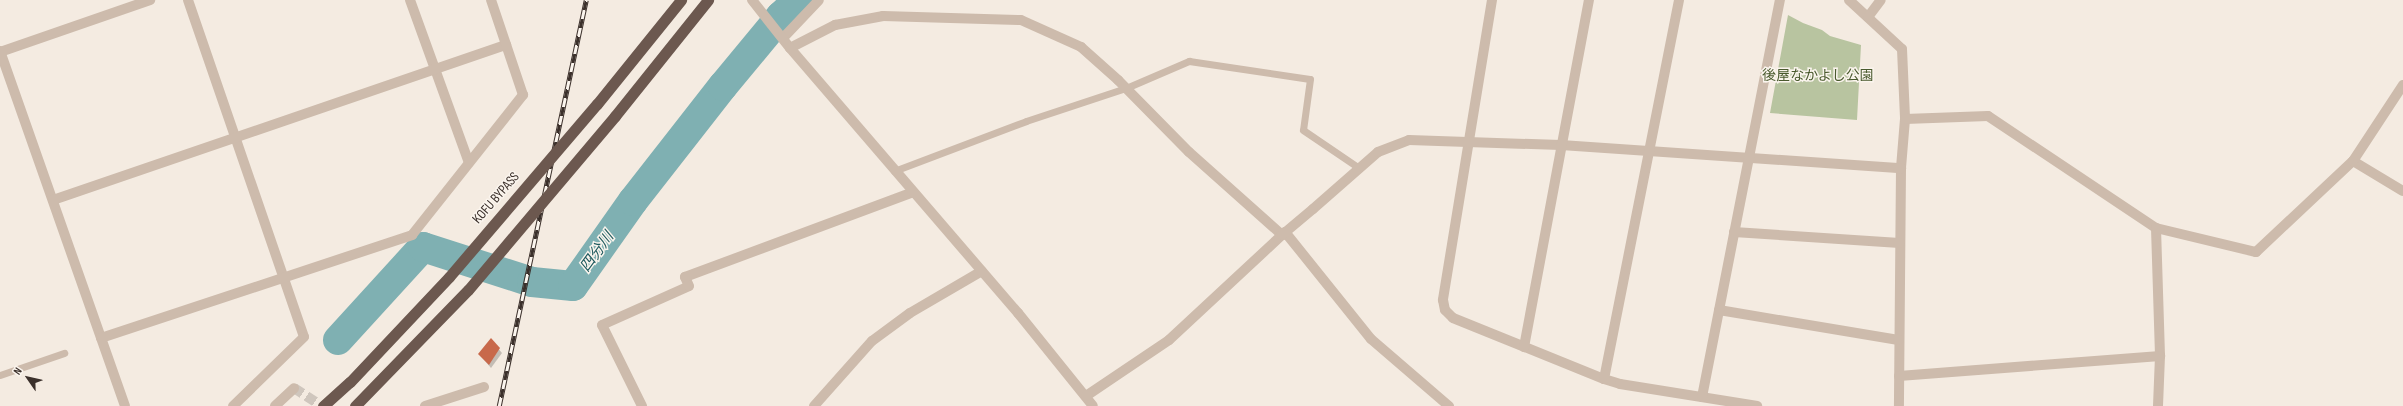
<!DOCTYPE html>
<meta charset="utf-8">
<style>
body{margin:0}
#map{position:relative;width:2403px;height:406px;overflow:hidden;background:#f4ebe1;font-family:"Sofia Sans Condensed","Noto Sans JP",sans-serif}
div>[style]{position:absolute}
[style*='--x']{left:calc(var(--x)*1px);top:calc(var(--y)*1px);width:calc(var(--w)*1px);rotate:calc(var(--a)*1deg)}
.green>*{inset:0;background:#b8c4a0}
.shadow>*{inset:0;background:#0003}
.river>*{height:30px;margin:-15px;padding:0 15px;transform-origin:15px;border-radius:15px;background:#7fb0b2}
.building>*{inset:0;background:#c8694b}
.minor-tunnel>*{height:10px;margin-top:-5px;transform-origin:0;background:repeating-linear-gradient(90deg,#cfc6bd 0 10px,transparent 0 15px)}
.service>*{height:7px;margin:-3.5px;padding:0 3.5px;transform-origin:3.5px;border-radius:3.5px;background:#cdbbac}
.minor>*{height:10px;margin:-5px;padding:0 5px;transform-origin:5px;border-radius:5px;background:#cdbbac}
.tertiary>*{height:10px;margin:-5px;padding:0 5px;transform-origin:5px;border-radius:5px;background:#cdbbac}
.trunk>*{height:11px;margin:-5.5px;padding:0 5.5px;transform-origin:5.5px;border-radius:5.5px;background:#6c584f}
.rail>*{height:4.5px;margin-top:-2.25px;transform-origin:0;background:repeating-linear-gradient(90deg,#fbf5ee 0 9px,#3b302b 0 18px);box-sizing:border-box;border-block:1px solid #3b302b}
.trunk-bridge>*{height:11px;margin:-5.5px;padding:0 5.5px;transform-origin:5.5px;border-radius:5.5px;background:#6c584f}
span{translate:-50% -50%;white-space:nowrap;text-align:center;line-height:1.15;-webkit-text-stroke:3px #fbf5ee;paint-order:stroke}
.park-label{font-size:14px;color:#4a5a2e}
.street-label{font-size:14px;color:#3b302b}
.water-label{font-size:15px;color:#1f5a5e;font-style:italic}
.north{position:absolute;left:8px;top:358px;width:40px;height:40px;-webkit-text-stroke:3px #fbf5ee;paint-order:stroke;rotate:304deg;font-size:11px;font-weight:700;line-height:16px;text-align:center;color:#3b302b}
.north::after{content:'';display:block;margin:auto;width:14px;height:18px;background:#3b302b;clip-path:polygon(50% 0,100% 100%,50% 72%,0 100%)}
</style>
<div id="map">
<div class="green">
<i style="clip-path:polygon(1788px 15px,1803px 23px,1822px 30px,1830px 36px,1861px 45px,1857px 120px,1770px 113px)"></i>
</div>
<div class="shadow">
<i style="clip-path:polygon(491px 340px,502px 353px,491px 368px,479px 354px)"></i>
</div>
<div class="river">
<i style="--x:338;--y:340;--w:126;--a:-47.6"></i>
<i style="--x:423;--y:247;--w:114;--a:17.8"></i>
<i style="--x:532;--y:282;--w:41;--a:5.6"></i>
<i style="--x:573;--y:286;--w:104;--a:-54.8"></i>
<i style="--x:633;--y:201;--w:146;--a:-52"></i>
<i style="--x:723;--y:86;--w:91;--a:-50.4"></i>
<i style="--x:781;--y:16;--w:23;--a:-43"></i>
</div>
<div class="building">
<i style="clip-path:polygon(491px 338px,500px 348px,489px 365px,478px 354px)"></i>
</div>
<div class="minor-tunnel">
<i style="--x:294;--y:388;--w:33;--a:33"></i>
</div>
<div class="service">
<i style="--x:894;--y:171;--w:141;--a:-20.7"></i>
<i style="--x:1026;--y:121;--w:105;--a:-18.3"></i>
<i style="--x:1126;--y:88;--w:69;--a:-23.2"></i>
<i style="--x:1189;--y:61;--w:122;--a:8.5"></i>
<i style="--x:1310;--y:79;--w:51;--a:97.8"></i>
<i style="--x:1303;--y:130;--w:68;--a:34.2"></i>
<i style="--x:0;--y:375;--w:68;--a:-19"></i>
</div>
<div class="minor">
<i style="--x:1492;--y:0;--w:304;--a:99.3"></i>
<i style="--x:1443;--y:300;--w:10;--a:79"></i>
<i style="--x:1445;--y:310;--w:11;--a:45"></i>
<i style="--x:1453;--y:318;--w:163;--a:22"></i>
<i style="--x:1604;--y:379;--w:17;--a:17"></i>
<i style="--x:1620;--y:384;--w:139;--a:9.1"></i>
<i style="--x:1849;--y:0;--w:72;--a:42.8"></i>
<i style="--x:1902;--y:49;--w:70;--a:87.5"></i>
<i style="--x:1905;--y:119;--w:49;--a:94.7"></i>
<i style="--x:1901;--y:168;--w:238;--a:90.5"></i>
<i style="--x:1868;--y:17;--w:21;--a:-53"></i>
<i style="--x:783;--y:38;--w:52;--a:-46.5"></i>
<i style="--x:790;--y:48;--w:51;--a:-27.1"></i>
<i style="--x:835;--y:25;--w:49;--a:-10.6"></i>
<i style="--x:883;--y:16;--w:138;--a:1.7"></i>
<i style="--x:1021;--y:20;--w:66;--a:24.2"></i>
<i style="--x:1081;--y:47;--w:50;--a:41.7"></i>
<i style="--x:1118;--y:80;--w:101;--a:45.4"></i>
<i style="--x:1189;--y:152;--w:125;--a:41.7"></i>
<i style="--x:0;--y:51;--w:376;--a:70.6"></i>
<i style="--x:1905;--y:119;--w:83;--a:-2.1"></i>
<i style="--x:1988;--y:116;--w:202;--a:33.7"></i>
<i style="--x:2156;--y:228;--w:103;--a:13.5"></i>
<i style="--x:2256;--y:252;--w:133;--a:-43.2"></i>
<i style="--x:2353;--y:161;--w:58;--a:31"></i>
<i style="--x:2353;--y:161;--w:91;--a:-56.7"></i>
<i style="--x:1313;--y:209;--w:86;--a:-41.2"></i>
<i style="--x:1378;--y:152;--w:33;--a:-21"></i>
<i style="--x:1409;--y:140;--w:152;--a:1.9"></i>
<i style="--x:1561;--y:145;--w:341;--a:3.9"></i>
<i style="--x:2156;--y:228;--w:128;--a:88.2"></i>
<i style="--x:2160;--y:356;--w:50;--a:92.3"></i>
<i style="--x:1285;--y:232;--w:137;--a:51.2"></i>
<i style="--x:1371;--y:339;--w:103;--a:40.7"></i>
<i style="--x:1734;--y:232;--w:166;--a:3.8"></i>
<i style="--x:1719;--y:310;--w:182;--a:9.5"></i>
<i style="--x:1524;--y:347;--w:353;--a:-79.4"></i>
<i style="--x:1899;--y:376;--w:262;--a:-4.4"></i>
<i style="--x:1604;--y:379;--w:386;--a:-78.8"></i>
<i style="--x:1702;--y:397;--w:405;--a:-78.9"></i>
<i style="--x:275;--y:406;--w:26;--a:-43"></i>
<i style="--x:425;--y:406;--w:62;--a:-17.9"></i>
<i style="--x:642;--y:406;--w:90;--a:-116.3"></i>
<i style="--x:602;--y:325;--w:95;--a:-24.1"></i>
<i style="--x:689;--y:286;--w:10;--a:-114"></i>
<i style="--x:685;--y:277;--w:243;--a:-20.4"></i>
<i style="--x:814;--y:406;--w:87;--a:-48.3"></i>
<i style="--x:872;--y:341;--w:47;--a:-36.4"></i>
<i style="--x:910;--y:313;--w:83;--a:-30.3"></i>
</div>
<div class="tertiary">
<i style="--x:188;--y:0;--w:356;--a:71"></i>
<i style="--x:304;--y:337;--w:99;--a:135.8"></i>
<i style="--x:410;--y:0;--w:173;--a:70.1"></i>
<i style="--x:752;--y:0;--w:61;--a:51.6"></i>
<i style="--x:790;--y:48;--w:350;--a:49.3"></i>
<i style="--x:1018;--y:313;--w:119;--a:51.1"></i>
<i style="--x:0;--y:52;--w:159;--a:-19.1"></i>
<i style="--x:53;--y:200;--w:479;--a:-18.9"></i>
<i style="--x:101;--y:338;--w:328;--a:-18.3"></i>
<i style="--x:412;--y:235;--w:179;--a:-51.6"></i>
<i style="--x:523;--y:95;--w:100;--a:-108.6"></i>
<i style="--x:1086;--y:396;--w:100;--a:-34"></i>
<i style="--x:1169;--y:340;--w:154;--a:-42.9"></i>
<i style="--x:1282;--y:235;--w:40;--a:-40"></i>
</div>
<div class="trunk">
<i style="--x:597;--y:104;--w:134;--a:-51.1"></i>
<i style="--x:615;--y:116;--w:149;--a:-51.3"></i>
<i style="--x:323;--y:406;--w:36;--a:-42"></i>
<i style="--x:350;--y:382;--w:144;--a:-46.7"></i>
<i style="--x:355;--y:406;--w:162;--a:-45.8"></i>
</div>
<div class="rail">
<i style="--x:499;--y:406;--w:415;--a:-77.9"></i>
</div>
<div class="trunk-bridge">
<i style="--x:449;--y:277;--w:228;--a:-49.5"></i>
<i style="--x:468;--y:290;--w:228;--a:-49.8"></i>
</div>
<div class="park-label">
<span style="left:1818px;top:76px">後屋なかよし公園</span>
</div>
<div class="street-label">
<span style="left:496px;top:198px;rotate:-49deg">KOFU BYPASS</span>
</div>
<div class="water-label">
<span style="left:597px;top:252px;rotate:-54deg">四分川</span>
</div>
<div class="north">N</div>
</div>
